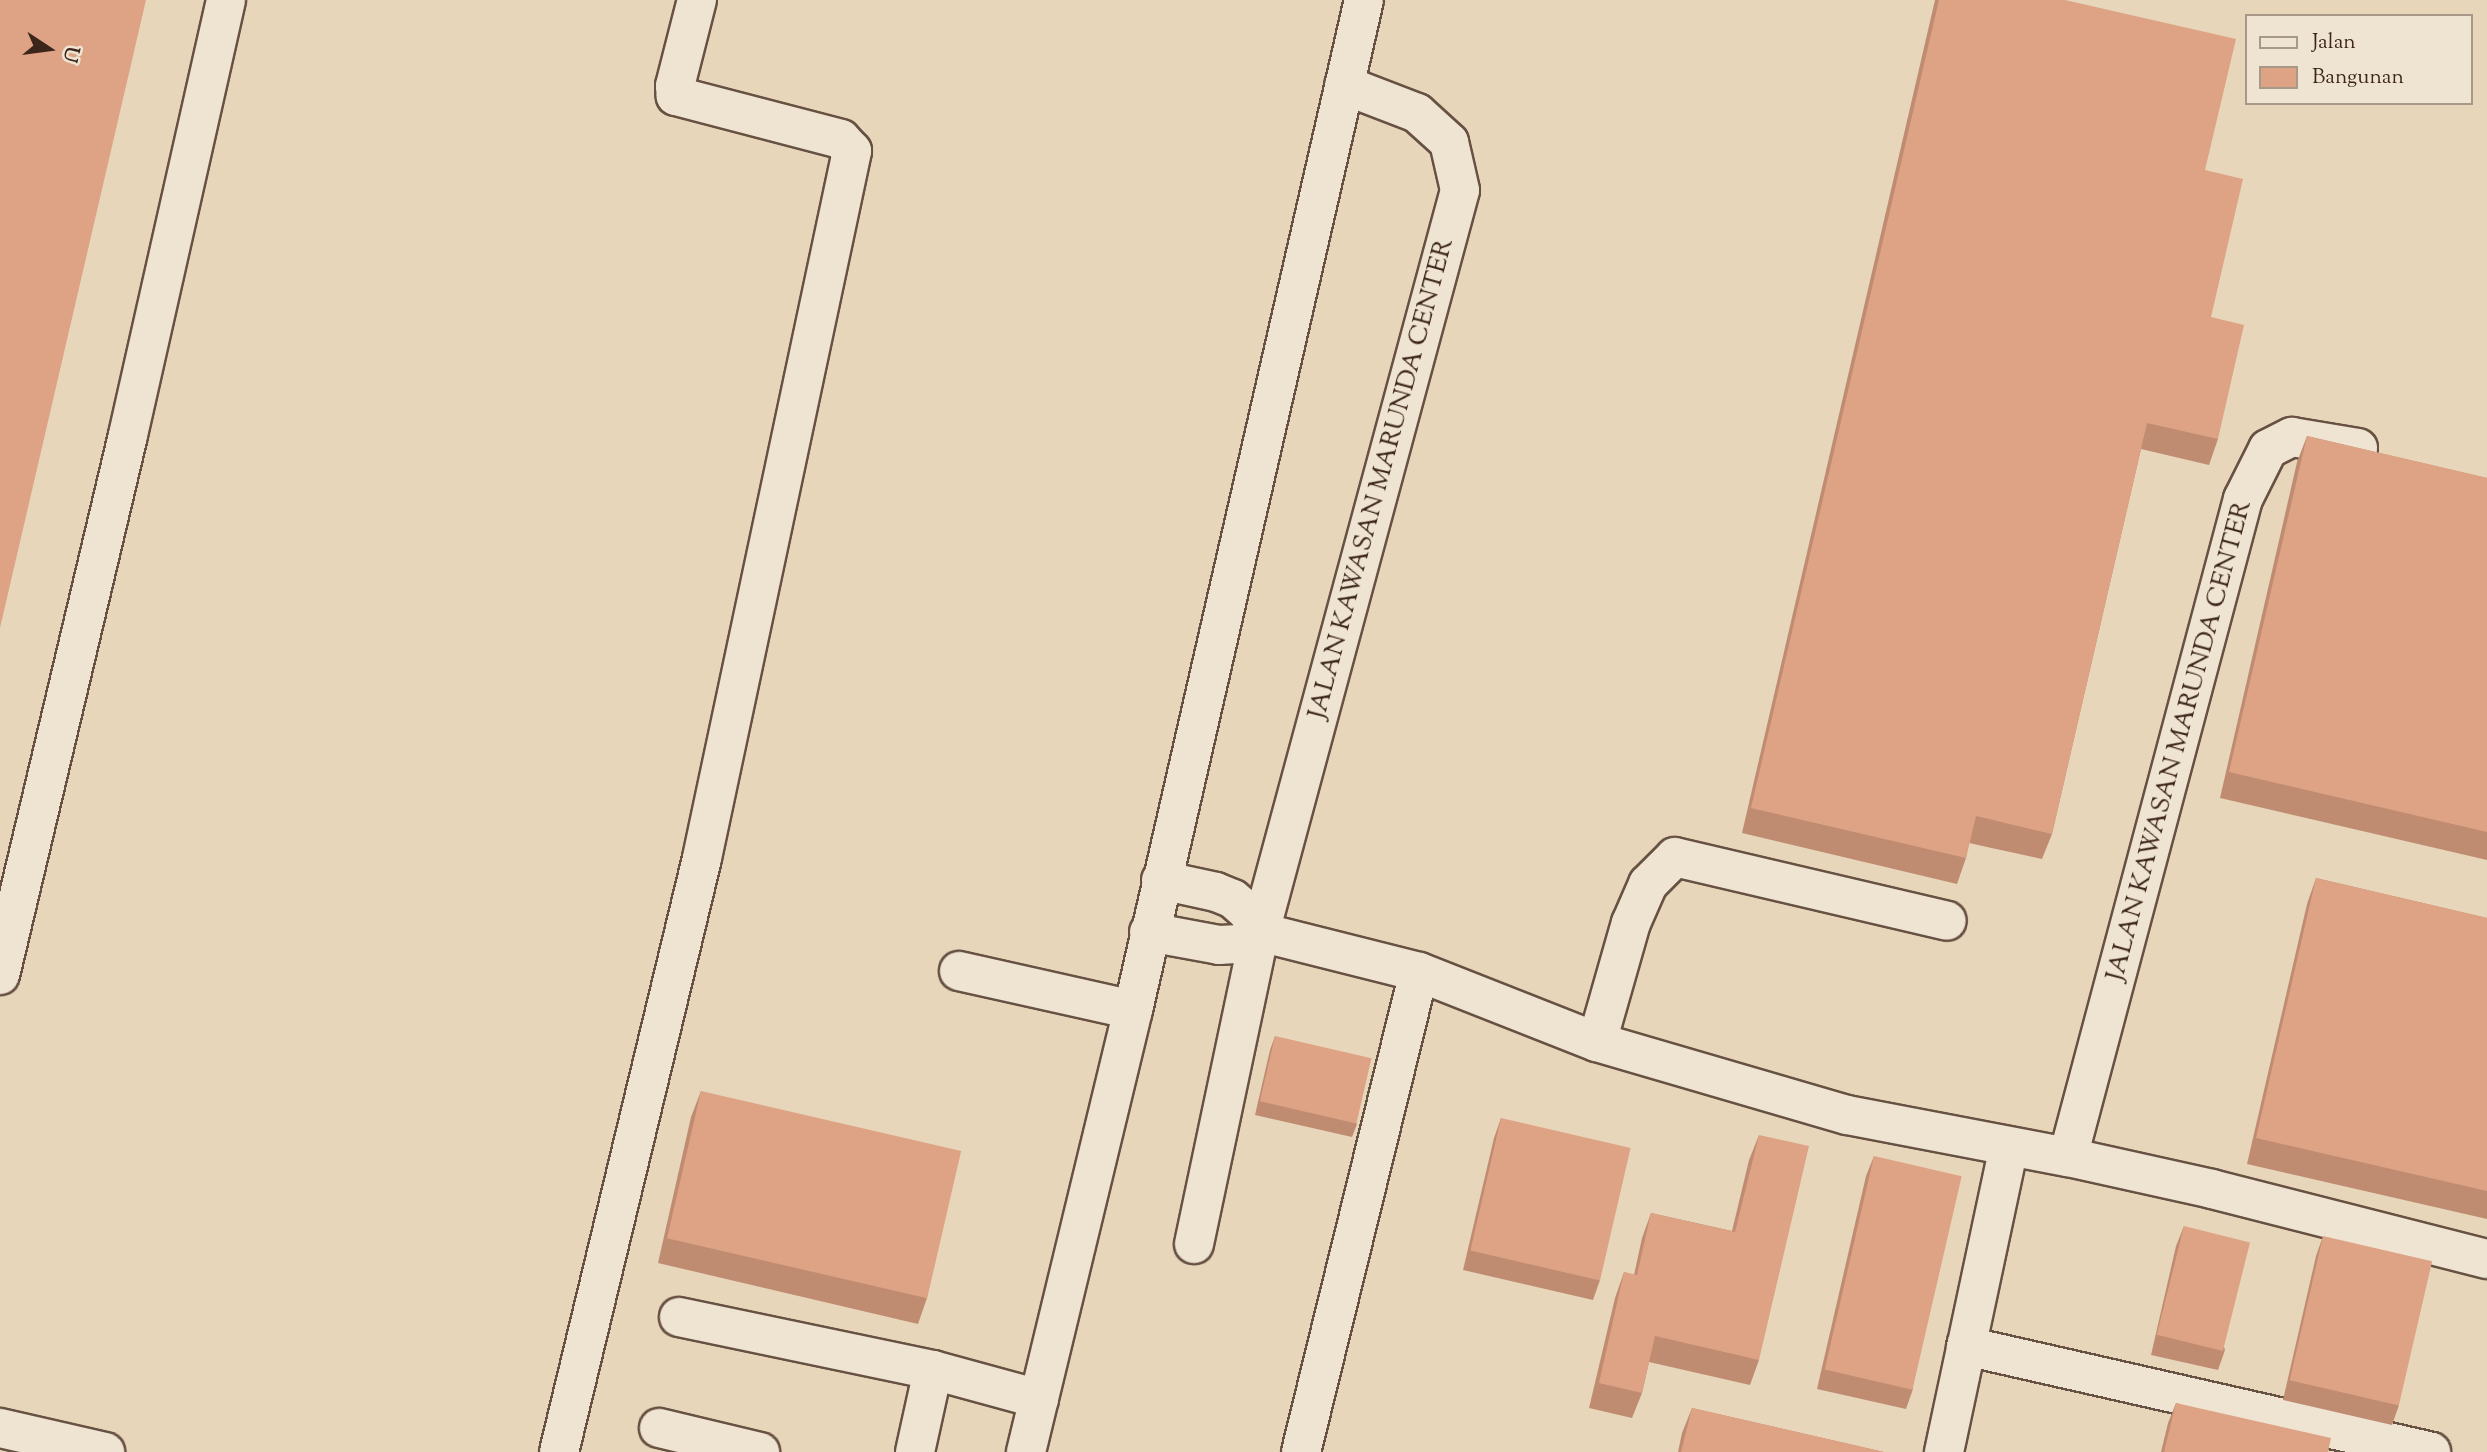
<!DOCTYPE html>
<style>
body{margin:0}
#map{position:relative;width:2487px;height:1452px;overflow:hidden;background:#e7d6ba;font-family:"Sorts Mill Goudy",serif}
div>[style]{position:absolute}
[style*='--x']{left:calc(var(--x)*1px);top:calc(var(--y)*1px);width:calc(var(--w)*1px);rotate:calc(var(--a)*1deg)}
.roads{filter:drop-shadow(2px 0 #675142) drop-shadow(-2px 0 #675142) drop-shadow(0 2px #675142) drop-shadow(0 -2px #675142)}
.minor>*{height:38px;margin:-19px;padding:0 19px;transform-origin:19px;border-radius:19px;background:#efe4d2}
.wall>*{inset:0;background:#bf8c72}
.building>*{inset:0;background:#dea385;transform-origin:0 0}
span{translate:-50% -50%;white-space:nowrap;text-align:center;line-height:1.15;-webkit-text-stroke:6px #efe4d2;paint-order:stroke}
.street-label{font-size:26px;color:#3c251a}
.legend{position:absolute;left:2245px;top:14px;width:228px;height:91px;box-sizing:border-box;background:#efe4d2;border:2px solid #a79888;margin:0;padding:9px 12px;list-style:none;font-size:21px;color:#3c251a}
.legend li{display:flex;align-items:center;gap:14px;height:35px}
.legend b{width:35px;border:2px solid #a79888}
.north{position:absolute;left:14px;top:14px;width:70px;height:70px;-webkit-text-stroke:5px #efe4d2;paint-order:stroke;rotate:103deg;font-size:19px;font-weight:700;line-height:28px;text-align:center;color:#3c251a}
.north::after{content:'';display:block;margin:auto;width:24px;height:32px;background:#3c251a;clip-path:polygon(50% 0,100% 100%,50% 72%,0 100%)}
</style>
<div id="map">
<div class="roads">
<div class="minor">
<i style="--x:1161;--y:880;--w:56;--a:12.3"></i>
<i style="--x:1216;--y:892;--w:18;--a:22"></i>
<i style="--x:1233;--y:899;--w:18;--a:41"></i>
<i style="--x:1247;--y:911;--w:25;--a:58"></i>
<i style="--x:1149;--y:932;--w:71;--a:10.5"></i>
<i style="--x:1219;--y:945;--w:21;--a:-3"></i>
<i style="--x:1240;--y:944;--w:23;--a:-31"></i>
<i style="--x:1260;--y:932;--w:164;--a:14.1"></i>
<i style="--x:1419;--y:972;--w:191;--a:21.5"></i>
<i style="--x:1597;--y:1042;--w:260;--a:16.3"></i>
<i style="--x:1847;--y:1115;--w:225;--a:10.8"></i>
<i style="--x:2068;--y:1157;--w:681;--a:-75.11"></i>
<i style="--x:2243;--y:499;--w:56;--a:-63.4"></i>
<i style="--x:2268;--y:449;--w:27;--a:-27"></i>
<i style="--x:2292;--y:437;--w:67;--a:9.5"></i>
<i style="--x:959;--y:971;--w:178;--a:12.6"></i>
<i style="--x:0;--y:975;--w:555;--a:-76.66"></i>
<i style="--x:128;--y:435;--w:446;--a:-77.3"></i>
<i style="--x:1597;--y:1042;--w:124;--a:-74.1"></i>
<i style="--x:1631;--y:923;--w:43;--a:-66.4"></i>
<i style="--x:1648;--y:884;--w:38;--a:-45"></i>
<i style="--x:1675;--y:857;--w:279;--a:13.2"></i>
<i style="--x:2068;--y:1157;--w:148;--a:12.5"></i>
<i style="--x:2212;--y:1189;--w:284;--a:14.3"></i>
<i style="--x:1194;--y:1244;--w:319;--a:-78.1"></i>
<i style="--x:1260;--y:932;--w:768;--a:-74.91"></i>
<i style="--x:1460;--y:190;--w:49;--a:-102.9"></i>
<i style="--x:1449;--y:142;--w:43;--a:-137.8"></i>
<i style="--x:1417;--y:113;--w:78;--a:-159"></i>
<i style="--x:679;--y:1317;--w:259;--a:11.8"></i>
<i style="--x:933;--y:1370;--w:110;--a:15.3"></i>
<i style="--x:1966;--y:1346;--w:477;--a:12.8"></i>
<i style="--x:0;--y:1428;--w:108;--a:12.9"></i>
<i style="--x:659;--y:1428;--w:104;--a:13.4"></i>
<i style="--x:559;--y:1452;--w:611;--a:-76.46"></i>
<i style="--x:702;--y:858;--w:723;--a:-78.02"></i>
<i style="--x:852;--y:151;--w:16;--a:-133"></i>
<i style="--x:841;--y:139;--w:171;--a:-165.4"></i>
<i style="--x:676;--y:96;--w:10;--a:-96"></i>
<i style="--x:675;--y:86;--w:89;--a:-75.7"></i>
<i style="--x:915;--y:1452;--w:84;--a:-77.6"></i>
<i style="--x:1026;--y:1452;--w:455;--a:-76.4"></i>
<i style="--x:1133;--y:1010;--w:1036;--a:-77.12"></i>
<i style="--x:1301;--y:1452;--w:494;--a:-76.2"></i>
<i style="--x:1944;--y:1452;--w:312;--a:-78"></i>
</div>
</div>
<div class="wall">
<i style="clip-path:polygon(1935px 0,2065px 0,2205px 170px,2211px 317px,2218px 439px,2209px 465px,2141px 449px,2052px 834px,2042px 859px,1969px 843px,1966px 858px,1957px 884px,1742px 833px)"></i>
<i style="clip-path:polygon(2307px 436px,2487px 478px,2487px 860px,2220px 798px,2297px 462px)"></i>
<i style="clip-path:polygon(2316px 878px,2487px 918px,2487px 1219px,2247px 1164px,2307px 904px)"></i>
<i style="clip-path:polygon(1275px 1036px,1357px 1124px,1352px 1137px,1255px 1115px,1270px 1050px)"></i>
<i style="clip-path:polygon(701px 1091px,927px 1298px,918px 1324px,658px 1263px,691px 1117px)"></i>
<i style="clip-path:polygon(1501px 1118px,1600px 1280px,1593px 1300px,1463px 1270px,1494px 1138px)"></i>
<i style="clip-path:polygon(1759px 1135px,1759px 1360px,1750px 1385px,1649px 1362px,1642px 1393px,1632px 1418px,1589px 1408px,1615px 1298px,1624px 1272px,1634px 1275px,1642px 1238px,1651px 1213px,1732px 1231px,1749px 1160px)"></i>
<i style="clip-path:polygon(1874px 1156px,1913px 1389px,1906px 1409px,1817px 1389px,1866px 1176px)"></i>
<i style="clip-path:polygon(2184px 1226px,2225px 1350px,2218px 1370px,2151px 1355px,2176px 1246px)"></i>
<i style="clip-path:polygon(2323px 1236px,2399px 1405px,2392px 1425px,2283px 1400px,2316px 1256px)"></i>
<i style="clip-path:polygon(2176px 1403px,2328px 1452px,2161px 1452px,2168px 1423px)"></i>
<i style="clip-path:polygon(1692px 1408px,1884px 1452px,1678px 1452px,1682px 1433px)"></i>
</div>
<div class="building">
<i style="clip-path:polygon(0 0,146px 0,0 628px)"></i>
<i style="clip-path:polygon(1939px 0,2065px 0,2236px 39px,2205px 170px,2243px 179px,2211px 317px,2244px 325px,2218px 439px,2147px 423px,2052px 834px,1976px 816px,1966px 858px,1751px 808px)"></i>
<i style="clip-path:polygon(2307px 436px,2487px 478px,2487px 832px,2229px 772px)"></i>
<i style="clip-path:polygon(2316px 878px,2487px 918px,2487px 1191px,2256px 1138px)"></i>
<i style="left:1275px;top:1036px;width:99px;height:67px;rotate:13deg"></i>
<i style="left:701px;top:1091px;width:267px;height:151px;rotate:13deg"></i>
<i style="left:1501px;top:1118px;width:133px;height:136px;rotate:13deg"></i>
<i style="clip-path:polygon(1759px 1135px,1809px 1146px,1759px 1360px,1655px 1336px,1642px 1393px,1599px 1383px,1624px 1272px,1637px 1275px,1651px 1213px,1735px 1232px)"></i>
<i style="left:1874px;top:1156px;width:90px;height:219px;rotate:13deg"></i>
<i style="left:2184px;top:1226px;width:68px;height:112px;rotate:14deg"></i>
<i style="left:2323px;top:1236px;width:112px;height:148px;rotate:13deg"></i>
<i style="clip-path:polygon(2176px 1403px,2331px 1438px,2328px 1452px,2164px 1452px)"></i>
<i style="clip-path:polygon(1692px 1408px,1884px 1452px,1681px 1452px)"></i>
</div>
<div class="street-label">
<span style="left:1382px;top:479px;rotate:-75deg">JALAN KAWASAN MARUNDA CENTER</span>
<span style="left:2180px;top:741px;rotate:-75deg">JALAN KAWASAN MARUNDA CENTER</span>
</div>
<ul class="legend">
<li><b style="height:9px;background:#efe4d2"></b>Jalan</li>
<li><b style="height:19px;background:#dea385"></b>Bangunan</li>
</ul>
<div class="north">U</div>
</div>
